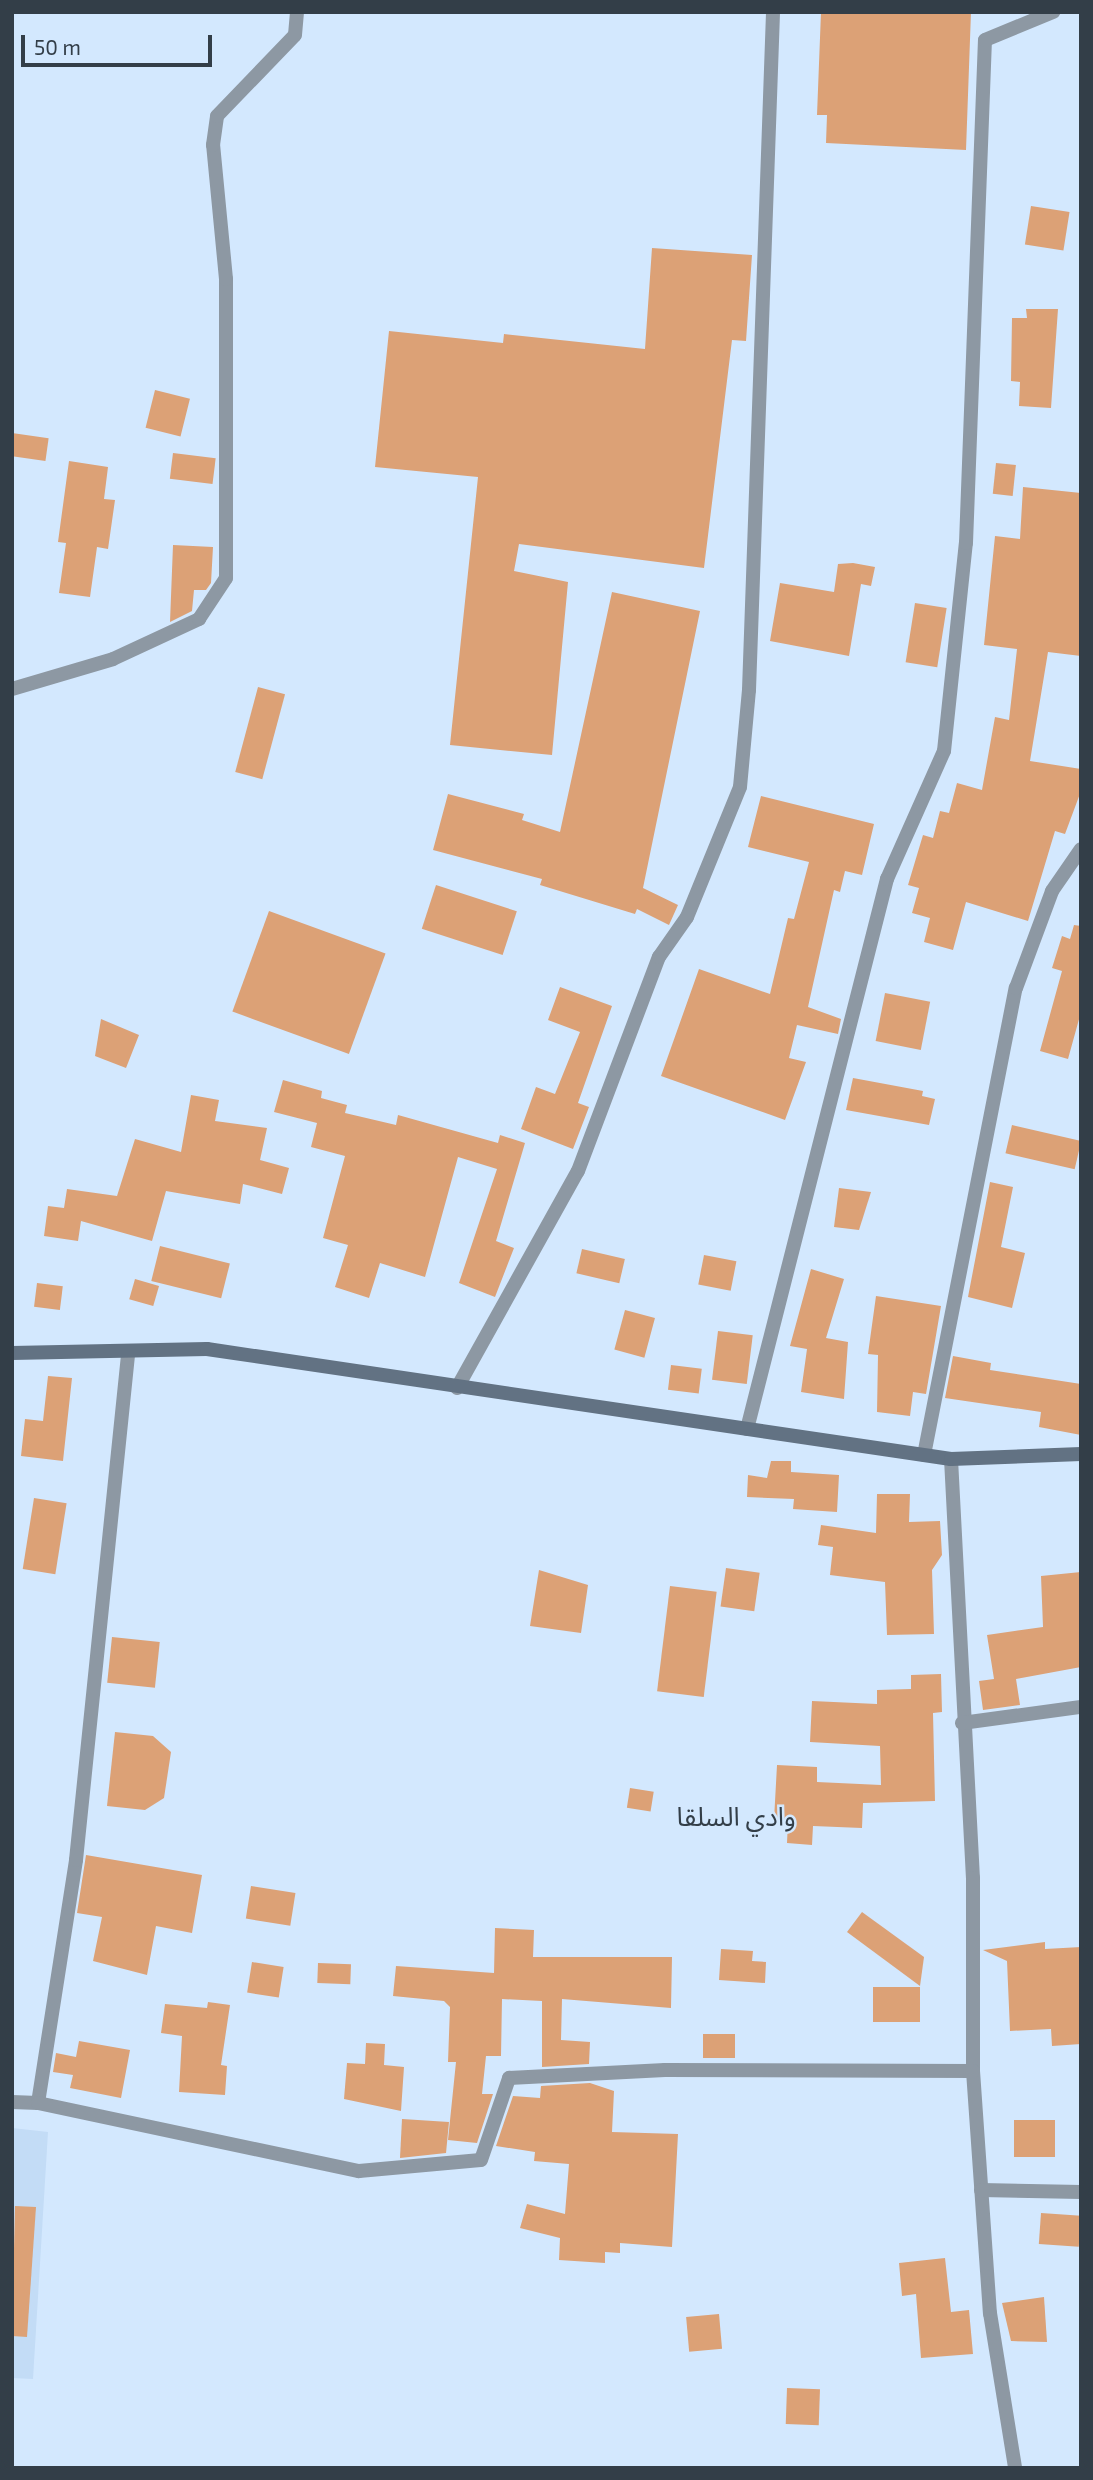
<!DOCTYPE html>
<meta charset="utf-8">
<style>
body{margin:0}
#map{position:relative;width:1093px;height:2480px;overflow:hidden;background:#d3e8fe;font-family:"Exo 2","Noto Sans Arabic",sans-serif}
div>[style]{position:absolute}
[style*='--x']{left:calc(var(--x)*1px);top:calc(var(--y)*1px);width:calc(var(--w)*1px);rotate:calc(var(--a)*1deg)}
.built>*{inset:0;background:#c3dcf6}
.building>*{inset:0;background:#dca176;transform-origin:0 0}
.street>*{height:14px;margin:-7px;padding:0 7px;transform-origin:7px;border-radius:7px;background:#8d98a3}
.secondary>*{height:14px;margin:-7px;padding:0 7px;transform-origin:7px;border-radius:7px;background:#627283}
span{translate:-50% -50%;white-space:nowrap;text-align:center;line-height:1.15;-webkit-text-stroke:5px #d3e8fe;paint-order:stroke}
.quarter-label{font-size:26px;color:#333e48}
.frame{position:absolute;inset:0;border:14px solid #333e48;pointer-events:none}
.scale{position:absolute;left:21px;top:35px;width:191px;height:32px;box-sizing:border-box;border:4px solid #333e48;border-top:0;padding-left:9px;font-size:21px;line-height:24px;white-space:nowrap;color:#333e48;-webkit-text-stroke:5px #d3e8fe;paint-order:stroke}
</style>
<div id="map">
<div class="built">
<i style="clip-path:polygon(12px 2128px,48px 2132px,33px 2379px,12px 2378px)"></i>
</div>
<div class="building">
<i style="clip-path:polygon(821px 12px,971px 12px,966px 150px,826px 143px,827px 115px,817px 115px)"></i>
<i style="left:1031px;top:206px;width:39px;height:39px;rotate:9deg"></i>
<i style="clip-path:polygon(652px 248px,752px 255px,746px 341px,732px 340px,704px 568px,519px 544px,514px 571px,568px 582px,552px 755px,450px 745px,478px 477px,375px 467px,389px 331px,503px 343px,504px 334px,645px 349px)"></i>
<i style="clip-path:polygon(1026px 309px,1058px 309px,1051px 408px,1019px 406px,1020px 382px,1011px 381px,1012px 318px,1027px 318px)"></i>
<i style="left:155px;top:390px;width:36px;height:39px;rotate:14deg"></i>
<i style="left:12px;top:433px;width:37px;height:23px;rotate:8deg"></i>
<i style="left:173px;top:453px;width:43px;height:26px;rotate:7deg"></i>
<i style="clip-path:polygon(69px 461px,108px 467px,104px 499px,115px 500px,108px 549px,97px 547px,90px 597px,59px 593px,66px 543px,58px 542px)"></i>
<i style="left:996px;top:463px;width:20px;height:31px;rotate:6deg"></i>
<i style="clip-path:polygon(1023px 487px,1081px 493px,1081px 656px,1048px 652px,1030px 761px,1081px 769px,1081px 791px,1065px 834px,1055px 831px,1028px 921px,966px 902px,953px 950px,924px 942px,930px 918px,912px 913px,919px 888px,908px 885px,923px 835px,933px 838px,940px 811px,949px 813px,957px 783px,982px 790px,995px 717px,1009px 720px,1017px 649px,984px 645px,995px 536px,1020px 539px)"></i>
<i style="clip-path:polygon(173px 545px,213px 547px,211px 583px,206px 590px,194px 590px,192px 611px,170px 622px)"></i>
<i style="clip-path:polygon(853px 563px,875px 567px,871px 586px,861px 584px,849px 656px,770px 641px,780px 583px,834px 592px,838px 564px)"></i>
<i style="clip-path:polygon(612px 592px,700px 611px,643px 888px,678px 905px,669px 925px,637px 909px,635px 914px,540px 885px,542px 879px,433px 850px,448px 794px,524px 814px,522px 820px,560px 832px)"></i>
<i style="left:915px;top:603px;width:32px;height:60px;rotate:9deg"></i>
<i style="left:258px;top:687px;width:28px;height:88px;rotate:15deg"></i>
<i style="clip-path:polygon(761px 796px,874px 824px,862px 875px,845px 871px,840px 892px,834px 890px,808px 1007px,841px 1019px,838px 1034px,797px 1025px,789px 1058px,806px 1062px,785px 1120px,661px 1076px,699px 969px,770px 994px,788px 918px,794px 919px,809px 862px,748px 847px)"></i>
<i style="left:436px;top:885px;width:85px;height:46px;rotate:18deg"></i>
<i style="left:269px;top:911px;width:124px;height:107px;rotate:20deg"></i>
<i style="clip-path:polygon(1074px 925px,1081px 926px,1081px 1012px,1068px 1059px,1040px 1051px,1062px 971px,1052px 968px,1062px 936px,1070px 939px)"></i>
<i style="clip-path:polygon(560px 987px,612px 1006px,578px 1103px,589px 1107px,573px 1149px,521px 1129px,536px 1087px,555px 1094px,580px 1032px,548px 1020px)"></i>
<i style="left:885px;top:993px;width:46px;height:49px;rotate:11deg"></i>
<i style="clip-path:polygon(101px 1019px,139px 1035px,126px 1068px,95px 1056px)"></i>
<i style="clip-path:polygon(853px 1078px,923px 1091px,922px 1096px,935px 1099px,929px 1125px,846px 1110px)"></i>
<i style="clip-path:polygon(283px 1080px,322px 1091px,321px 1098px,347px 1105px,345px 1113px,396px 1125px,398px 1115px,498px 1143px,500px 1135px,525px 1143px,496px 1241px,514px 1248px,495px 1297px,459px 1283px,497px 1169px,458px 1157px,425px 1277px,380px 1263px,369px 1298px,335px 1287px,348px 1245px,323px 1238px,345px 1156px,311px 1147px,317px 1123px,274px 1112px)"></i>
<i style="clip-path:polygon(191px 1095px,219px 1100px,215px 1121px,267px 1128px,260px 1160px,289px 1168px,282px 1194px,243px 1184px,240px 1204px,166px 1191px,152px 1241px,81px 1221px,78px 1241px,44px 1236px,48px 1206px,64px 1208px,67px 1189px,117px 1196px,135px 1139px,181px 1152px)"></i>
<i style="left:1012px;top:1125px;width:71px;height:29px;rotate:13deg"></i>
<i style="clip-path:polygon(990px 1182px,1013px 1187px,1001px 1247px,1025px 1253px,1012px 1308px,968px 1297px)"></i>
<i style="clip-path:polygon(839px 1188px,871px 1192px,859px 1230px,834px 1227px)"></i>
<i style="left:160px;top:1246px;width:72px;height:36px;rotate:14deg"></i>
<i style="left:582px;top:1249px;width:44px;height:25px;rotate:13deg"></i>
<i style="left:704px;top:1255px;width:33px;height:30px;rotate:11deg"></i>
<i style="clip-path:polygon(811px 1269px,844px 1279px,826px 1338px,848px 1342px,844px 1399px,801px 1392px,807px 1349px,790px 1346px)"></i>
<i style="left:135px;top:1279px;width:25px;height:21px;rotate:16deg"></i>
<i style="left:37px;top:1283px;width:26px;height:24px;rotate:7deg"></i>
<i style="clip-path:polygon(876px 1296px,941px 1306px,926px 1394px,913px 1392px,910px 1416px,877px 1412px,878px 1355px,868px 1354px)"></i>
<i style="left:625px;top:1310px;width:31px;height:41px;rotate:15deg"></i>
<i style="left:718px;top:1331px;width:35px;height:49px;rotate:7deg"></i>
<i style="clip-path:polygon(953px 1356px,991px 1363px,990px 1370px,1081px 1384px,1081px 1435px,1039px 1427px,1041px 1412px,945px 1398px)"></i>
<i style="left:671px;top:1365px;width:31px;height:25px;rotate:7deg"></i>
<i style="clip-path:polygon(48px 1376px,72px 1378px,63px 1461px,21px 1456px,25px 1419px,43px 1421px)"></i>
<i style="clip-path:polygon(771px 1461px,791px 1461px,791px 1472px,839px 1475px,837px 1512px,793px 1509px,794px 1499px,747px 1497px,748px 1475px,767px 1478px)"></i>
<i style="clip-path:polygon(877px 1494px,910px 1494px,909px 1522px,940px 1521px,942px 1555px,932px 1570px,934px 1634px,887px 1635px,885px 1582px,830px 1575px,833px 1547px,818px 1545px,821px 1525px,876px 1533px)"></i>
<i style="left:34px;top:1498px;width:33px;height:72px;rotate:9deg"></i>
<i style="left:726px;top:1568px;width:34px;height:39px;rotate:8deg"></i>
<i style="clip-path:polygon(539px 1570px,588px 1585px,581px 1633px,530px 1626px)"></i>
<i style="clip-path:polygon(1081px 1572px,1081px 1667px,1016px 1679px,1020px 1705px,983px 1710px,979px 1681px,994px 1679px,987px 1635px,1043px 1627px,1041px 1576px)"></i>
<i style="left:670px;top:1586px;width:47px;height:106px;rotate:7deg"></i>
<i style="left:112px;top:1637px;width:48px;height:46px;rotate:6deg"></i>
<i style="clip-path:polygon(941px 1674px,942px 1712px,933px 1713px,935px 1801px,863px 1803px,862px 1828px,813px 1826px,812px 1845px,787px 1843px,788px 1820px,774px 1820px,777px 1765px,817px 1767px,817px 1782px,881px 1785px,880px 1746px,810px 1742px,812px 1701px,877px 1704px,877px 1690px,911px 1689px,911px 1675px)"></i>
<i style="clip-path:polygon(115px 1732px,153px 1736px,171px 1752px,164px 1798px,145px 1810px,107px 1806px)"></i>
<i style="left:630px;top:1788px;width:24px;height:20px;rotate:9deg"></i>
<i style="clip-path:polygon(86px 1855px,202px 1875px,192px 1933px,156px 1926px,147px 1975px,93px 1961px,102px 1917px,77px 1913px)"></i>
<i style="left:251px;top:1886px;width:45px;height:33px;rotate:9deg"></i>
<i style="clip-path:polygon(862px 1912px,924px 1957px,920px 1986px,847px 1932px)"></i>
<i style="clip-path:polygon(495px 1928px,534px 1930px,533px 1957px,672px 1957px,671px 2008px,562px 1999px,561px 2040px,590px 2042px,589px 2064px,542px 2067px,542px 2001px,502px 1999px,501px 2056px,486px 2056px,482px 2094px,493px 2094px,477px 2143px,448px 2140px,456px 2062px,448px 2062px,450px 2007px,444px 2001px,393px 1996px,396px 1966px,494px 1973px)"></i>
<i style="clip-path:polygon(1045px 1942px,1045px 1949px,1081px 1947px,1081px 2044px,1052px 2046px,1051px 2029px,1010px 2031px,1007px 1961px,983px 1950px)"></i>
<i style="clip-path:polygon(721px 1949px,753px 1951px,752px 1961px,766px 1962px,765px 1983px,719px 1980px)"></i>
<i style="left:252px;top:1962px;width:32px;height:31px;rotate:9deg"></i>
<i style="left:318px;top:1963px;width:33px;height:20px;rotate:2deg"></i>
<i style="left:920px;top:1987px;width:35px;height:47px;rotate:90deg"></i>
<i style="clip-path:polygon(208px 2002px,230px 2005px,221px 2065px,227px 2066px,225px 2095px,179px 2092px,182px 2036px,161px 2033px,165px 2004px,207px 2008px)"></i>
<i style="left:735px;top:2034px;width:24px;height:32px;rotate:90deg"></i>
<i style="clip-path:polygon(79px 2041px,130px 2050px,121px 2098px,70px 2088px,73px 2075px,53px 2072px,56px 2053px,76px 2057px)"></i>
<i style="clip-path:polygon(366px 2043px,385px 2044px,384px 2065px,404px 2067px,401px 2111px,344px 2099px,347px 2063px,365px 2064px)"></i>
<i style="clip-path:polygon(590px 2083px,614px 2091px,612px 2132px,678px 2134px,672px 2247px,620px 2243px,620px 2253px,605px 2252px,605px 2263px,559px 2260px,560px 2238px,520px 2228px,527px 2204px,565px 2214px,569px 2164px,534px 2161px,535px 2152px,496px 2146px,513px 2096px,540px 2098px,541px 2086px)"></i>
<i style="clip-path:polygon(402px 2119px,449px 2122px,446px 2153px,400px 2158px)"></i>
<i style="left:1014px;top:2120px;width:41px;height:37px"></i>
<i style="clip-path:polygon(15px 2206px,36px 2207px,27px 2337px,12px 2336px)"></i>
<i style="left:1041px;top:2213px;width:40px;height:31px;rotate:4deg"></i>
<i style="clip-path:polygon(945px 2258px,951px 2312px,969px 2310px,973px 2354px,921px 2358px,916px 2294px,902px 2296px,899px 2263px)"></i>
<i style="clip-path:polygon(1044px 2297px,1047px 2342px,1011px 2341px,1002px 2303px)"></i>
<i style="left:719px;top:2314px;width:35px;height:33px;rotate:85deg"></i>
<i style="left:787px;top:2388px;width:33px;height:36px;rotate:2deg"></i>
</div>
<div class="street">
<i style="--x:12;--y:689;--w:105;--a:-16.5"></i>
<i style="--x:113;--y:659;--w:95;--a:-24.9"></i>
<i style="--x:199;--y:619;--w:49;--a:-56.6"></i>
<i style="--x:226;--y:578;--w:299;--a:-90"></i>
<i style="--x:226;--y:279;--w:135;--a:-95.5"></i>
<i style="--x:213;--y:145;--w:29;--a:-82"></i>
<i style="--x:217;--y:116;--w:112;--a:-46.1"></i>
<i style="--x:295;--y:35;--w:23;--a:-85"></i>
<i style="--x:457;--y:1388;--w:248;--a:-60.9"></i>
<i style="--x:578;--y:1171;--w:229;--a:-69.3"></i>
<i style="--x:659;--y:957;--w:49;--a:-55"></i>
<i style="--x:687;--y:917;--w:140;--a:-67.8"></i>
<i style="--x:740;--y:787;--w:97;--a:-84.7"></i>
<i style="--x:749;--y:690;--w:678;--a:-87.97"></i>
<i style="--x:747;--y:1429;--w:568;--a:-75.72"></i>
<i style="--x:887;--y:879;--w:140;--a:-66"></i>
<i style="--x:944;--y:751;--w:209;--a:-84"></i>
<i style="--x:966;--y:543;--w:503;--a:-87.84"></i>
<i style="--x:985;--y:40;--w:74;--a:-22.4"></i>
<i style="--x:924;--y:1455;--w:476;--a:-78.9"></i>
<i style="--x:1016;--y:988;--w:103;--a:-69.6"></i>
<i style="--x:1052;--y:891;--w:51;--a:-55.4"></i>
<i style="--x:951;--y:1459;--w:420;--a:87"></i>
<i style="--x:973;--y:1878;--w:193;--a:90"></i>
<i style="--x:973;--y:2071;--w:243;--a:86"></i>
<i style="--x:990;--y:2313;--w:157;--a:80.8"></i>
<i style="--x:962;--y:1723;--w:120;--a:-7.7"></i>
<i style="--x:12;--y:2102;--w:26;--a:2"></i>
<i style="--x:38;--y:2103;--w:246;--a:-81.1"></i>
<i style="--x:76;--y:1860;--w:508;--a:-84.12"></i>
<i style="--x:38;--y:2103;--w:328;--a:12"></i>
<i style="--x:359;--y:2171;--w:122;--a:-5.2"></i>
<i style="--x:481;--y:2160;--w:87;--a:-71.1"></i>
<i style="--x:509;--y:2078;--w:156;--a:-2.9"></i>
<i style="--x:665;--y:2070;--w:308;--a:0.2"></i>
<i style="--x:981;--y:2190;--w:100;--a:1.1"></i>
</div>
<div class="secondary">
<i style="--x:12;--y:1353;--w:195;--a:-1.2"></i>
<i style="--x:207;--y:1349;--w:752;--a:8.41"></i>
<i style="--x:951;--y:1459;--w:130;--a:-2.2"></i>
</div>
<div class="quarter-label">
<span style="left:736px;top:1816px">وادي السلقا</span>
</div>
<div class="frame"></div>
<div class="scale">50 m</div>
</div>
